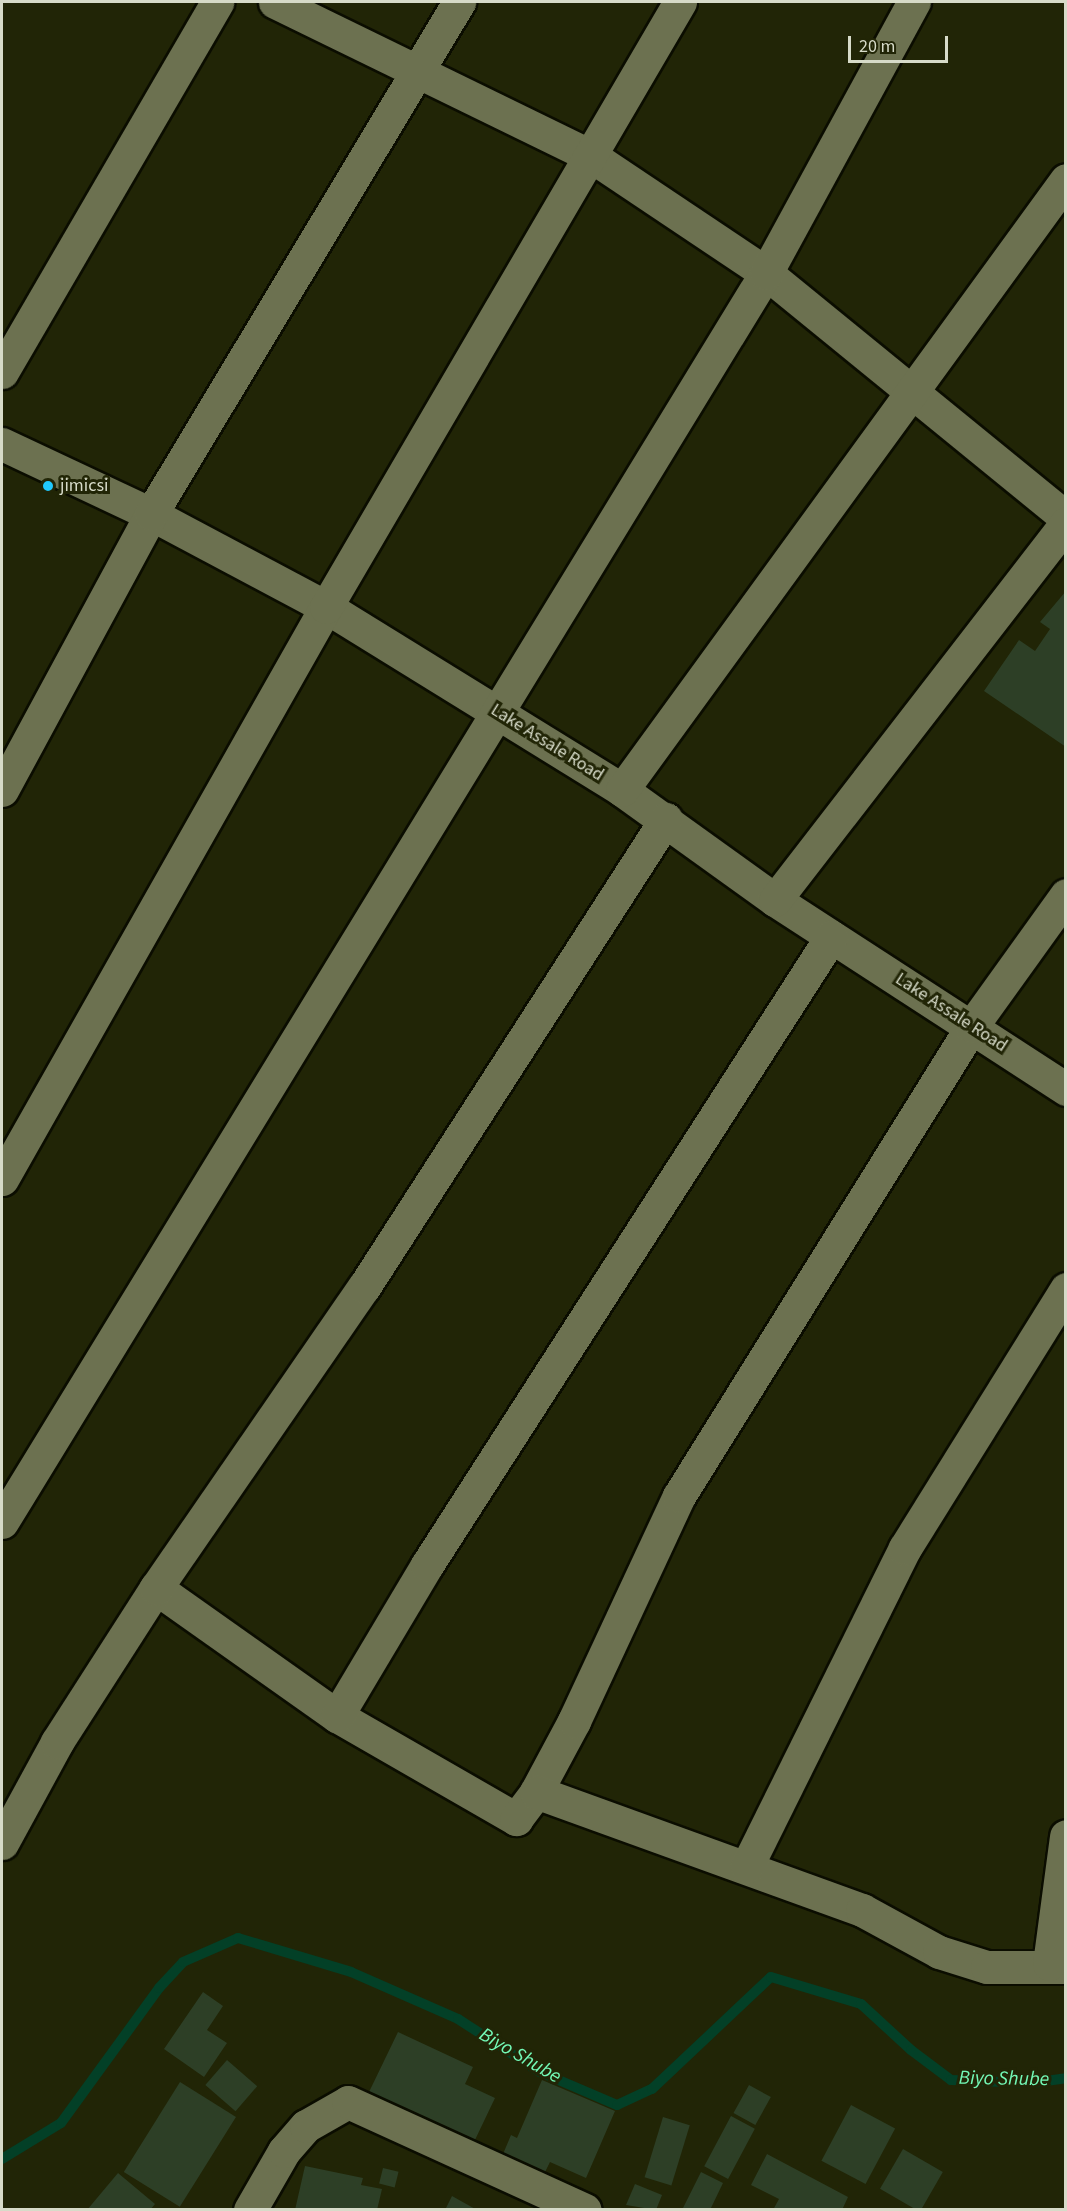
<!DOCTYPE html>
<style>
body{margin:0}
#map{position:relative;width:1067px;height:2211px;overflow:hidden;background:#212506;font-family:"Source Sans 3",sans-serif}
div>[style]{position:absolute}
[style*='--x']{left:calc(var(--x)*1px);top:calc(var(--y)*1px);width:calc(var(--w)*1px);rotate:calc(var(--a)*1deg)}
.stream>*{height:10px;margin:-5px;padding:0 5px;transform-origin:5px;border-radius:5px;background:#034027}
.building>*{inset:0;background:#2d3f26;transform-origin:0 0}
.roads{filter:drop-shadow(2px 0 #0b0d00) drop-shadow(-2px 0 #0b0d00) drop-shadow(0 2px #0b0d00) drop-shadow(0 -2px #0b0d00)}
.minor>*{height:33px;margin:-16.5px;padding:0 16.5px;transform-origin:16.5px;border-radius:16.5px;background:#6c7150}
.dots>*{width:16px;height:16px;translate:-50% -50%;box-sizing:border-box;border:3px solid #212506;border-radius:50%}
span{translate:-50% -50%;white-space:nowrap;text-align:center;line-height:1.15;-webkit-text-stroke:6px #212506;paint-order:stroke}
.poi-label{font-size:18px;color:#d7dbc9}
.left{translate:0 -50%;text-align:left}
.street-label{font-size:18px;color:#d7dbc9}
.water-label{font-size:20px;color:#73f8b6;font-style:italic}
.frame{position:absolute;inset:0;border:3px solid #d7dbc9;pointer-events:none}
.scale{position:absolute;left:848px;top:36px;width:100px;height:27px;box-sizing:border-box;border:3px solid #d7dbc9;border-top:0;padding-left:8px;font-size:18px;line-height:21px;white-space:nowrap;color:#d7dbc9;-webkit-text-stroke:4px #212506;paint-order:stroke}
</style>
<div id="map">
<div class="stream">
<i style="--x:2;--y:2159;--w:69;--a:-31.4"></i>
<i style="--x:61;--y:2123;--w:167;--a:-54"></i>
<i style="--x:159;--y:1988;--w:35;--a:-47"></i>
<i style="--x:183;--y:1962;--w:60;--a:-23.6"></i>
<i style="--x:238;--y:1938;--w:118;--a:16.7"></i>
<i style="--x:351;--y:1972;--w:117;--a:23.7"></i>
<i style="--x:458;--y:2019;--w:98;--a:32.9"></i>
<i style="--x:540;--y:2072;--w:84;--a:23.2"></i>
<i style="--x:617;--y:2105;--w:38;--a:-25"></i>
<i style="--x:652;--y:2089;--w:163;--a:-43.3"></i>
<i style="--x:771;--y:1977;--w:94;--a:16.7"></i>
<i style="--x:861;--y:2004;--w:68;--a:42.6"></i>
<i style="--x:911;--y:2050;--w:50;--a:36.9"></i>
<i style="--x:951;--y:2080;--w:81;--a:2.1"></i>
<i style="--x:1032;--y:2083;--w:34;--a:-8"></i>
</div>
<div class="building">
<i style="clip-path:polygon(1066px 591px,1066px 747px,984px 691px,1019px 640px,1035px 651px,1050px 629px,1040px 622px)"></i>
<i style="clip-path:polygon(203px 1992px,223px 2006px,207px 2030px,227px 2043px,204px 2077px,164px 2049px)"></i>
<i style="clip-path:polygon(398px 2032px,473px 2067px,465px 2084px,495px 2098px,474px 2142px,369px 2092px)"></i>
<i style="left:227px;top:2060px;width:40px;height:33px;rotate:41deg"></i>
<i style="clip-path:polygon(542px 2080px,615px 2111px,586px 2178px,550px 2162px,545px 2172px,503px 2154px,511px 2135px,517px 2138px)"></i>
<i style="left:180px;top:2082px;width:66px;height:106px;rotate:32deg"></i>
<i style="left:749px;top:2085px;width:25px;height:32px;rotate:29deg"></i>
<i style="left:851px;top:2105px;width:50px;height:63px;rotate:28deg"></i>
<i style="left:731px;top:2116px;width:27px;height:57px;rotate:28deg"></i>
<i style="left:663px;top:2117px;width:28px;height:63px;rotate:17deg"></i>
<i style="left:903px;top:2149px;width:46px;height:46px;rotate:30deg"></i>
<i style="clip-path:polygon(767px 2154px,848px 2197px,842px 2210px,773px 2210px,779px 2199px,751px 2185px)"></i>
<i style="clip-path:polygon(305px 2166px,363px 2178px,361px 2185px,382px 2189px,377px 2210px,295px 2210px)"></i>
<i style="left:383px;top:2168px;width:16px;height:16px;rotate:14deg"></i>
<i style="clip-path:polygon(701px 2172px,723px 2183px,710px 2210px,682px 2210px)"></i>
<i style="clip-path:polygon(118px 2173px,155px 2204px,150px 2210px,87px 2210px)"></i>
<i style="clip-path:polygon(635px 2184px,662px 2195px,656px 2210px,626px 2205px)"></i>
<i style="clip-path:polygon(452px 2196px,477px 2210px,445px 2210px)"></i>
</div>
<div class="roads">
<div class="minor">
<i style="--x:275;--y:2;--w:352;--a:26"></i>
<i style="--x:591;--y:156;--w:211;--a:33.8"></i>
<i style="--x:766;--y:273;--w:387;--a:39.2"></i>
<i style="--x:2;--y:372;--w:428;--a:-59.8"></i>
<i style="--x:2;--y:444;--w:165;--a:25.2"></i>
<i style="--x:151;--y:514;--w:198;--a:28"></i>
<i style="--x:326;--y:607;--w:348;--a:31.7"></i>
<i style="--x:622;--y:790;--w:188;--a:35.7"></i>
<i style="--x:775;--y:900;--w:347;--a:33"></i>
<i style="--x:2;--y:790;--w:314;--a:-61.6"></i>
<i style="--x:151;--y:514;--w:598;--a:-58.97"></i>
<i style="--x:622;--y:790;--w:754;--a:-53.95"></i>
<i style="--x:775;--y:900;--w:476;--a:-52.3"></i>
<i style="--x:2;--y:1179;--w:657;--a:-60.47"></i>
<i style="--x:326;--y:607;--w:701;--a:-59.67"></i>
<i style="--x:2;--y:1522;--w:1464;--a:-58.55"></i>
<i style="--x:766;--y:273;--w:309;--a:-61.4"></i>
<i style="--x:156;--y:1588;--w:222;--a:35.3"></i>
<i style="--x:337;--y:1716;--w:207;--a:29.9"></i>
<i style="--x:516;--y:1819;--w:34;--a:-53"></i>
<i style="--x:536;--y:1792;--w:81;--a:-61.8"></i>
<i style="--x:574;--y:1721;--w:248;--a:-65"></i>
<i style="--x:679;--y:1496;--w:554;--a:-58.06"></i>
<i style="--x:972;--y:1026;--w:161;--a:-54.3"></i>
<i style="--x:337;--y:1716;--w:176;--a:-59.2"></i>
<i style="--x:427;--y:1565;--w:747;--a:-57.25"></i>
<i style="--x:536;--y:1792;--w:347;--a:19.9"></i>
<i style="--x:862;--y:1910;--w:88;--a:28.6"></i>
<i style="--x:939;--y:1952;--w:50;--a:17.4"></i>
<i style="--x:987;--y:1967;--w:79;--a:0"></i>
<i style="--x:2;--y:1843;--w:115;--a:-61.4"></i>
<i style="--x:57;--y:1742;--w:183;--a:-57.3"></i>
<i style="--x:156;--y:1588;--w:366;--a:-55.4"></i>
<i style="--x:364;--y:1287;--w:557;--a:-57.17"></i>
<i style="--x:747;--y:1866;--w:355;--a:-63.6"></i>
<i style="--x:905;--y:1548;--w:305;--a:-58.1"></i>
<i style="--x:1049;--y:1964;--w:129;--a:-82.4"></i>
<i style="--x:250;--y:2210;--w:68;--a:-60"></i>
<i style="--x:284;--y:2151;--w:33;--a:-49"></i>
<i style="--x:306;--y:2126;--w:48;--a:-29.7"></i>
<i style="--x:348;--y:2102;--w:260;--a:24.5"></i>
</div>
</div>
<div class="dots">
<i style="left:48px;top:486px;background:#20c9fd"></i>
</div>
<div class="poi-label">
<span class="left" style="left:60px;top:486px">jimicsi</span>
</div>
<div class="street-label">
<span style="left:547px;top:743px;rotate:32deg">Lake Assale Road</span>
<span style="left:951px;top:1013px;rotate:33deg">Lake Assale Road</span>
</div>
<div class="water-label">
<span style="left:520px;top:2056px;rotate:30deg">Biyo Shube</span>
<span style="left:1004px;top:2079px;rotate:1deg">Biyo Shube</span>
</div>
<div class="frame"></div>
<div class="scale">20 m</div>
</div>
